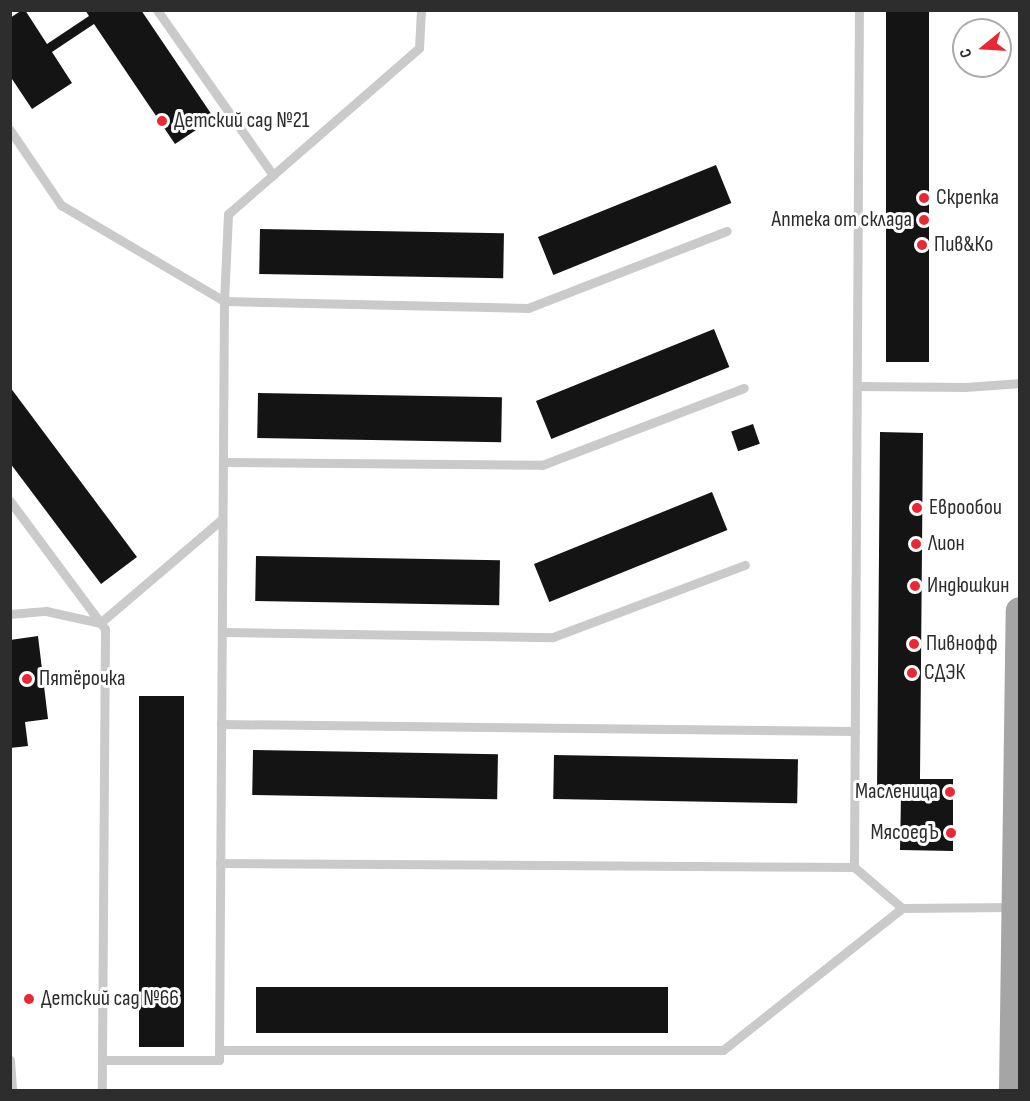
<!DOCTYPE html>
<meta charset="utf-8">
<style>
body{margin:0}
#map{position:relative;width:1030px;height:1101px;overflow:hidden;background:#fff;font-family:"Sofia Sans Condensed",sans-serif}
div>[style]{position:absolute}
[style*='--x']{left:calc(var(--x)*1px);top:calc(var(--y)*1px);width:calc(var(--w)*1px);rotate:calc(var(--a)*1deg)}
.building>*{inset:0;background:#141414;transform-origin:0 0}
.lane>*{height:9px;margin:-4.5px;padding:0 4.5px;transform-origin:4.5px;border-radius:4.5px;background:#cacaca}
.primary>*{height:28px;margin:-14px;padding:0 14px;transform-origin:14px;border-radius:14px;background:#a5a5a5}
.dots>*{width:16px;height:16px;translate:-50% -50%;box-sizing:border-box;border:3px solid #fff;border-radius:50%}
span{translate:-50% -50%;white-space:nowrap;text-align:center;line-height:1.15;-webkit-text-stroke:6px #fff;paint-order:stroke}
.poi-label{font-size:22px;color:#2d2d2d}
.left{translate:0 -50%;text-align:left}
.right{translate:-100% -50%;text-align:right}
.frame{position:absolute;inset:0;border:12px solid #2d2d2d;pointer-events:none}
.north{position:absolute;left:952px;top:18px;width:60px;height:60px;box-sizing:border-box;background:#fff;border:2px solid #ababab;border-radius:50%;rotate:252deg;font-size:16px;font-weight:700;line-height:24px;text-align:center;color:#2d2d2d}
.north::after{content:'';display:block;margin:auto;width:21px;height:27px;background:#ea2834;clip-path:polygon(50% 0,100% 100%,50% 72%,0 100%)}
</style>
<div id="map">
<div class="building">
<i style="clip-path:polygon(22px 10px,25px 10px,47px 44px,89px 16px,85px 10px,141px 10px,214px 118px,175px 144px,94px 24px,52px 52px,72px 83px,32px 109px,10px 76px,10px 18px)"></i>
<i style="left:886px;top:10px;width:43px;height:352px"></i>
<i style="left:716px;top:165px;width:41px;height:192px;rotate:68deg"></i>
<i style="left:260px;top:229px;width:244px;height:45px;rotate:1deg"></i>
<i style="left:714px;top:329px;width:41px;height:192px;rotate:68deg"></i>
<i style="clip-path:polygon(10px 387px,137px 557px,101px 584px,10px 463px)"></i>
<i style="left:258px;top:393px;width:244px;height:45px;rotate:1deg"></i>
<i style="left:753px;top:424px;width:21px;height:23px;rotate:71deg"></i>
<i style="clip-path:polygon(880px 432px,923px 433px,920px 779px,953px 779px,953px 851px,900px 850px,901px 795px,877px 795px)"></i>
<i style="left:712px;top:492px;width:41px;height:192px;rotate:68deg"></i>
<i style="left:256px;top:556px;width:244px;height:45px;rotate:1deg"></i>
<i style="clip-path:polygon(38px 636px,48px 719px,25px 722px,28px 746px,10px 748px,10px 640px)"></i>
<i style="left:139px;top:696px;width:45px;height:351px"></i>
<i style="left:253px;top:750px;width:245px;height:45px;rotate:1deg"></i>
<i style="left:554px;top:755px;width:244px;height:44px;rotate:1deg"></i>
<i style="left:256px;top:987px;width:412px;height:46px"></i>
</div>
<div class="lane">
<i style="--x:157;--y:10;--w:202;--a:54.9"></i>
<i style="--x:421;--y:10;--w:38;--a:93"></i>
<i style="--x:419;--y:48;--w:253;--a:139"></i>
<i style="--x:228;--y:214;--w:87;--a:92.6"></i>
<i style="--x:224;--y:301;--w:749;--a:90.38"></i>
<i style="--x:219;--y:1050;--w:504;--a:0"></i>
<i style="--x:723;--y:1050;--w:228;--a:-38.4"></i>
<i style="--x:10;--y:130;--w:91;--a:55.8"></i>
<i style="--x:61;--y:205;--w:189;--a:30.5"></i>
<i style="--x:224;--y:301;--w:304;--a:1.3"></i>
<i style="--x:528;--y:308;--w:213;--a:-21.2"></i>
<i style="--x:857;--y:386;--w:108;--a:0.5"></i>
<i style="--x:965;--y:387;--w:55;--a:-4.2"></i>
<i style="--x:223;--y:462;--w:319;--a:0.5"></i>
<i style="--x:542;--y:465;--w:216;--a:-20.9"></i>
<i style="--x:10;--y:501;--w:159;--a:53.4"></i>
<i style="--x:105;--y:629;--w:461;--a:90.4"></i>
<i style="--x:10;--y:614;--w:36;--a:-5"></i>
<i style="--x:46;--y:611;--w:55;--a:12.5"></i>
<i style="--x:100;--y:623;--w:160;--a:-40.4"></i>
<i style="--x:222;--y:632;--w:331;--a:0.9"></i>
<i style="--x:553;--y:637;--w:205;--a:-20.6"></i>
<i style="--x:221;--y:724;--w:634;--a:0.63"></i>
<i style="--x:220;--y:863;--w:634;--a:0.36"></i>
<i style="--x:854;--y:867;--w:63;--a:40.5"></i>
<i style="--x:902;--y:908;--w:111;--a:-0.5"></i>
<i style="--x:854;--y:867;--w:857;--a:-89.67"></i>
<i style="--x:10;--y:1060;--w:30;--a:86"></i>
<i style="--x:102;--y:1060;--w:117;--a:0"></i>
<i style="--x:219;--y:1060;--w:10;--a:-90"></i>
</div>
<div class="primary">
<i style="--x:1013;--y:1090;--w:479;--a:-89.2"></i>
</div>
<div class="dots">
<i style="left:162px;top:121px;background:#ea2834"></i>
<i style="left:924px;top:198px;background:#ea2834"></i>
<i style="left:924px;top:220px;background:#ea2834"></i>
<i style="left:922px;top:245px;background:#ea2834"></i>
<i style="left:917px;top:508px;background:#ea2834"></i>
<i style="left:916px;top:544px;background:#ea2834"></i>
<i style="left:915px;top:586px;background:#ea2834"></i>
<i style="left:914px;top:644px;background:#ea2834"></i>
<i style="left:912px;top:673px;background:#ea2834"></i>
<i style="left:27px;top:679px;background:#ea2834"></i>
<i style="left:950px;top:792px;background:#ea2834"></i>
<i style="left:951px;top:833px;background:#ea2834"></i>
<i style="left:29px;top:999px;background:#ea2834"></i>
</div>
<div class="poi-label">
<span class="left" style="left:174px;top:121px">Детский сад №21</span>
<span class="left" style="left:936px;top:198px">Скрепка</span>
<span class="right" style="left:912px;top:220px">Аптека от склада</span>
<span class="left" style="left:934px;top:245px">Пив&amp;Ко</span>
<span class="left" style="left:929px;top:508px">Еврообои</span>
<span class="left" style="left:928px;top:544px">Лион</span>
<span class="left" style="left:927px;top:586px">Индюшкин</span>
<span class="left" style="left:926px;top:644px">Пивнофф</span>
<span class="left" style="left:924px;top:673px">СДЭК</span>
<span class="left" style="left:39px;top:679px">Пятёрочка</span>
<span class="right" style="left:938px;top:792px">Масленица</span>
<span class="right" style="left:939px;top:833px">МясоедЪ</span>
<span class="left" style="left:41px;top:999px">Детский сад №66</span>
</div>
<div class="frame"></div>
<div class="north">С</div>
</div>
